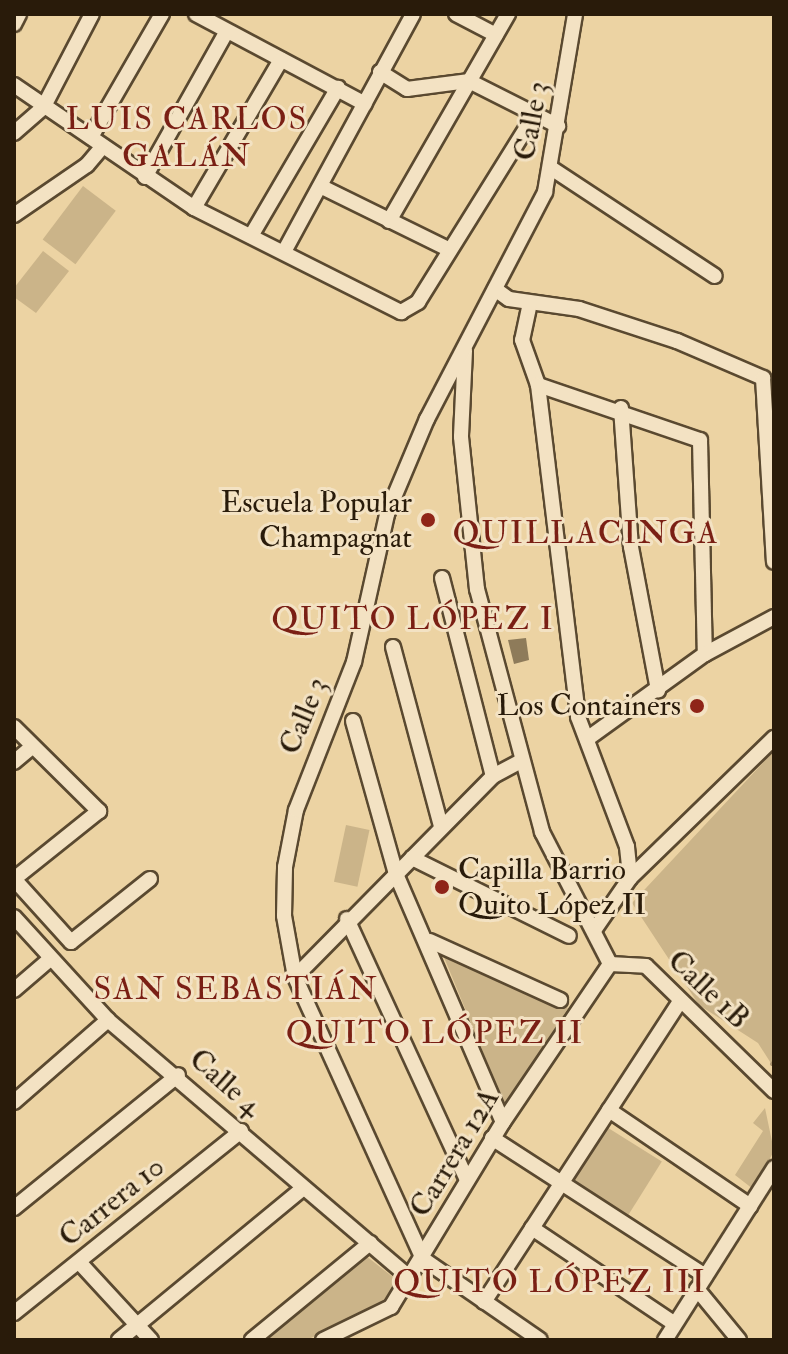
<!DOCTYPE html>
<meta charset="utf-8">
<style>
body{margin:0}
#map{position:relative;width:788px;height:1354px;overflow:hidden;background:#ecd3a3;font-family:"IM FELL Double Pica",serif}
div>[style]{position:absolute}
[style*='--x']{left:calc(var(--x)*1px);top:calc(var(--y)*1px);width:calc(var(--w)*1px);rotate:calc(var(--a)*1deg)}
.green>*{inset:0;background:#cbb489;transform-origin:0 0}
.stream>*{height:4px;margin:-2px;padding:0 2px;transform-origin:2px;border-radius:2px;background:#aa946f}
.building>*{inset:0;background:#8e7b5a}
.roads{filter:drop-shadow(2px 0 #5a4930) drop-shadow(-2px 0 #5a4930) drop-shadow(0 2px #5a4930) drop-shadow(0 -2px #5a4930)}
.minor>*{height:14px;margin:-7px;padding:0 7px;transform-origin:7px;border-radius:7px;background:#f3e2c3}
.dots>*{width:22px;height:22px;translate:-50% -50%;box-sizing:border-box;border:4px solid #f3e2c3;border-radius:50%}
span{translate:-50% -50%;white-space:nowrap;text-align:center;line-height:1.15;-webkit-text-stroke:6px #f3e2c3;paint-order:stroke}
.street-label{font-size:30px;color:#291b0a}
.poi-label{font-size:30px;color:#291b0a}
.right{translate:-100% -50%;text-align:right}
.left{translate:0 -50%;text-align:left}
.neighbourhood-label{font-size:32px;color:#7a1f14;letter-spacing:2px}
.frame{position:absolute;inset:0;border:16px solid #291b0a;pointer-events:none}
</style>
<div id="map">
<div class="green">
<i style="left:83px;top:186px;width:41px;height:67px;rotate:37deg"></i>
<i style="clip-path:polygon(43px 251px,69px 271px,36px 313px,14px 297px,14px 288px)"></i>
<i style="clip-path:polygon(774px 751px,774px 1068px,758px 1043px,699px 1005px,632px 903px)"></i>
<i style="left:346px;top:825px;width:24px;height:58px;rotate:12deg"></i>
<i style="clip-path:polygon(441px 950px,568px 1008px,505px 1106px)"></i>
<i style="clip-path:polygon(765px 1108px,774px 1151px,753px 1189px,735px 1175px,763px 1131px,753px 1123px)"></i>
<i style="left:605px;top:1126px;width:67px;height:67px;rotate:32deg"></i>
<i style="clip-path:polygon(361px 1252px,398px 1281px,376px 1310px,306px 1340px,262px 1340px)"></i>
</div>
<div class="stream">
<i style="--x:772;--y:1064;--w:3;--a:-45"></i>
</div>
<div class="building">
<i style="clip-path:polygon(526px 638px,529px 660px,514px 664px,508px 640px)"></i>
</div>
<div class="roads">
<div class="minor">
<i style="--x:196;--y:14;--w:191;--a:28"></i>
<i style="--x:456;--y:14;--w:45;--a:27.7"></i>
<i style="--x:14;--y:24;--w:11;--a:-63"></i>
<i style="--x:380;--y:72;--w:32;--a:32"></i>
<i style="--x:407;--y:89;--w:63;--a:-7.4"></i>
<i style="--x:469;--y:81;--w:100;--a:26.8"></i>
<i style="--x:14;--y:85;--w:218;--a:34.3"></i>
<i style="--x:194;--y:208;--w:232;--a:26.7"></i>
<i style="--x:401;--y:312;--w:20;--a:-30"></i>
<i style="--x:418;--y:302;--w:221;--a:-58.1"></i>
<i style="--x:14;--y:133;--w:38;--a:-41"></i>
<i style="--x:43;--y:108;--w:106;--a:-62.5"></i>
<i style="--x:91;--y:137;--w:142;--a:-60"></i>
<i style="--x:551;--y:168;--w:196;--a:33.4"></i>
<i style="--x:145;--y:177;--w:167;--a:-60.7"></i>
<i style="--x:324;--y:188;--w:140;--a:26.2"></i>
<i style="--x:194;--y:208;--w:172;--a:-59.6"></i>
<i style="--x:14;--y:215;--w:88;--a:-34.4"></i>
<i style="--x:87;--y:165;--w:23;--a:-50"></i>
<i style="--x:389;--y:221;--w:239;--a:-60.1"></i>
<i style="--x:251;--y:236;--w:172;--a:-59.6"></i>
<i style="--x:285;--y:250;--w:268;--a:-61.5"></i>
<i style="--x:495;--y:289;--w:17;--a:36"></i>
<i style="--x:509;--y:299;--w:71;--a:8.1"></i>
<i style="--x:579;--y:309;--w:103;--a:18.1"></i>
<i style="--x:677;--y:341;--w:94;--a:23.3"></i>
<i style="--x:763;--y:378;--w:184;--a:86.6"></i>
<i style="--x:530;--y:303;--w:38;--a:102"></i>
<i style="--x:522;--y:340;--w:48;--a:70.4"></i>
<i style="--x:538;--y:385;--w:334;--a:83.1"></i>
<i style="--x:578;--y:717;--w:139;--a:69.3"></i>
<i style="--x:627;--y:847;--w:31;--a:84"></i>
<i style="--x:630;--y:878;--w:62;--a:124.5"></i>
<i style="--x:465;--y:351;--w:86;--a:92.7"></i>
<i style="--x:461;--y:437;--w:153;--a:84"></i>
<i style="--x:477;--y:589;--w:252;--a:75"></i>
<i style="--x:542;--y:832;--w:148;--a:62.7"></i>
<i style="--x:538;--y:385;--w:171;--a:18.8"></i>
<i style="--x:700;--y:440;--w:214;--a:88.7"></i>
<i style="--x:621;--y:408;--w:139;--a:85.9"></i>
<i style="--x:631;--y:547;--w:146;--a:79.3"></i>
<i style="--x:442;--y:578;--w:204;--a:75.6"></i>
<i style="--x:393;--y:647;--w:185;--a:75"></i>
<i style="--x:353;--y:721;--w:159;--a:74.3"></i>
<i style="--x:396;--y:874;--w:270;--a:66.7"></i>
<i style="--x:14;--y:727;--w:120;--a:44.7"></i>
<i style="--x:99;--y:811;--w:109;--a:141.3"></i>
<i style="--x:587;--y:739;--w:145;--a:-35.8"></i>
<i style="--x:705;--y:654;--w:78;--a:-28.2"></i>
<i style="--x:14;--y:762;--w:23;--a:-40"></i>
<i style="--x:412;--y:858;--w:175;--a:26.4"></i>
<i style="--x:630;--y:878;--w:201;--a:-44.2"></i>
<i style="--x:14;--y:879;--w:85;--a:47.9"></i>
<i style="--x:71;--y:942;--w:101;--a:-38.6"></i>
<i style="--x:14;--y:917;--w:139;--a:47.6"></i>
<i style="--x:108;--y:1020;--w:397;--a:40.5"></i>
<i style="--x:347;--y:919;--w:287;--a:65.3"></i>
<i style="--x:430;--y:941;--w:143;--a:24.4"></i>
<i style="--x:610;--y:964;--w:36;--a:3"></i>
<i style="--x:646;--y:966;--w:179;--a:44.3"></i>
<i style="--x:295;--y:977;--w:282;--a:-45.4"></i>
<i style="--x:493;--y:776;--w:30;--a:-28"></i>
<i style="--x:14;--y:990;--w:48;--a:-40.7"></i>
<i style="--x:14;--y:1102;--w:125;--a:-41.1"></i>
<i style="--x:609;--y:1110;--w:171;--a:34.2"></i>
<i style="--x:492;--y:1138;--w:254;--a:32.9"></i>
<i style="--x:14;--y:1208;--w:211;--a:-39"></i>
<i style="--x:532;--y:1228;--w:172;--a:33.9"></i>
<i style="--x:423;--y:1259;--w:310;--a:-114.4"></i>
<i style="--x:295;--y:977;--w:62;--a:-100.2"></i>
<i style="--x:284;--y:916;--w:49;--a:-88.8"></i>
<i style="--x:285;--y:867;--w:58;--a:-79.1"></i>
<i style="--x:296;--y:810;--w:159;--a:-68.6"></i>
<i style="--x:354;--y:662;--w:152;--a:-77.4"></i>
<i style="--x:387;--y:514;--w:103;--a:-67.2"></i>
<i style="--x:427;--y:419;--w:256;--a:-62.5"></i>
<i style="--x:545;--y:192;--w:181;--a:-80.4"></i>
<i style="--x:423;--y:1259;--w:142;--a:34.7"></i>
<i style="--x:79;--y:1262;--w:106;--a:47.3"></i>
<i style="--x:697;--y:1289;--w:66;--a:50.5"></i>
<i style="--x:484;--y:1302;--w:359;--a:-56.9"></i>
<i style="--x:14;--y:1313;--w:291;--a:-38.7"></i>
<i style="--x:119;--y:1340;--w:234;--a:-39.5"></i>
<i style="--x:252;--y:1340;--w:153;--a:-39.4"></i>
<i style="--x:323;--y:1340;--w:76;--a:-25.9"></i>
<i style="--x:391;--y:1307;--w:216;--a:-58.8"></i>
<i style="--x:503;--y:1122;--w:191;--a:-55.9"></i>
<i style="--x:665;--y:1340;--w:204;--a:-57.6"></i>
</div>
</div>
<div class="dots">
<i style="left:428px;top:520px;background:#8f2418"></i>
<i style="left:697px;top:706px;background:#8f2418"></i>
<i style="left:442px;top:887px;background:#8f2418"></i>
</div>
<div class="street-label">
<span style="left:532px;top:121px;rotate:-80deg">Calle 3</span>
<span style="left:304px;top:716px;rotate:-68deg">Calle 3</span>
<span style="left:708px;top:990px;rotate:43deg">Calle 1B</span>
<span style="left:225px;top:1083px;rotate:41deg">Calle 4</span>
<span style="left:455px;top:1153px;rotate:-59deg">Carrera 12A</span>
<span style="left:112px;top:1202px;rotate:-39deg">Carrera 10</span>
</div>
<div class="poi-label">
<span class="right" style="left:412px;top:520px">Escuela Popular<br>Champagnat</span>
<span class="right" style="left:681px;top:706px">Los Containers</span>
<span class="left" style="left:458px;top:887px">Capilla Barrio<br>Quito López II</span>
</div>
<div class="neighbourhood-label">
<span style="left:187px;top:138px">LUIS CARLOS<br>GALÁN</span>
<span style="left:586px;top:533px">QUILLACINGA</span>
<span style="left:413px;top:619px">QUITO LÓPEZ I</span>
<span style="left:236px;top:989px">SAN SEBASTIÁN</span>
<span style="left:435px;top:1033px">QUITO LÓPEZ II</span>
<span style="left:550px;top:1282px">QUITO LÓPEZ III</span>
</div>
<div class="frame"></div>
</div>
